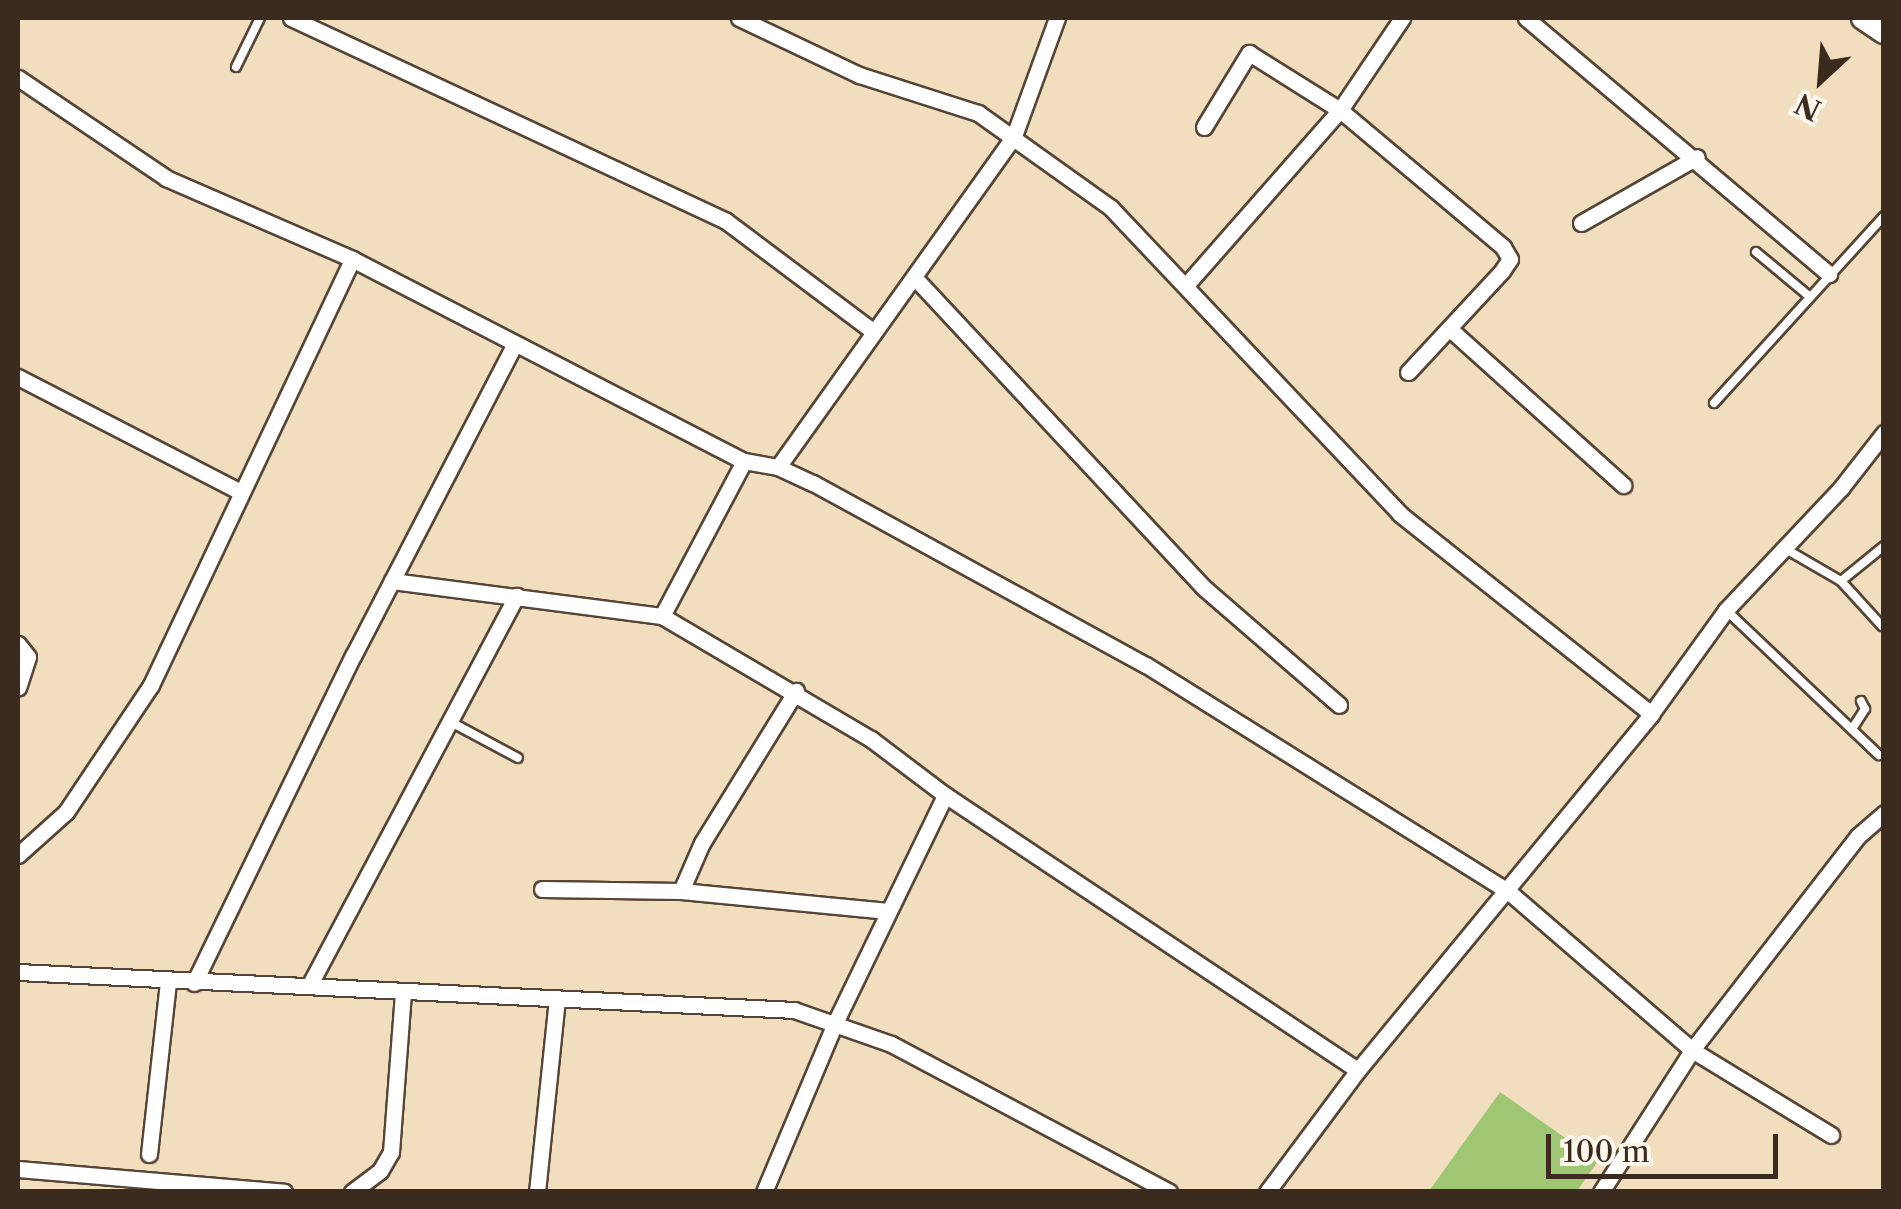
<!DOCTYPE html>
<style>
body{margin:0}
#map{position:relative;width:1901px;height:1209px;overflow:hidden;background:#f1debe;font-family:"Libre Caslon Text",serif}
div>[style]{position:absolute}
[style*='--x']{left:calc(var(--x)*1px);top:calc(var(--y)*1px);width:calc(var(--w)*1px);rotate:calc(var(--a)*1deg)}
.green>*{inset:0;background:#9fc773}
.roads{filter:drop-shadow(2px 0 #564536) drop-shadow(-2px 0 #564536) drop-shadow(0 2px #564536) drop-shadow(0 -2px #564536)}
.lane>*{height:8px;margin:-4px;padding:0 4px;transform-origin:4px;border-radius:4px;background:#fff}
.street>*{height:15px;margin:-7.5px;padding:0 7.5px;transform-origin:7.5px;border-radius:7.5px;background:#fff}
.secondary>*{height:22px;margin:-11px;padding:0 11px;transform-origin:11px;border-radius:11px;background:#fff}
span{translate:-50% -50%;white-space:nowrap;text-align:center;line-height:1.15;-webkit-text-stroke:8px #fbf7ec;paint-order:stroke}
.frame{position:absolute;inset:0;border:20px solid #3b2a1e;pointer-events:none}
.north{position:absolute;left:1771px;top:30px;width:100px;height:100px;-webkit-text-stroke:8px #fbf7ec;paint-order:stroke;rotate:206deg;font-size:28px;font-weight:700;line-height:40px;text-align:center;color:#3b2a1e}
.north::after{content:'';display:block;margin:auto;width:35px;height:45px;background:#3b2a1e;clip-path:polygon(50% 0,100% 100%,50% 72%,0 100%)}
.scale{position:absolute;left:1546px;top:1134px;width:232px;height:45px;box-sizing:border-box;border:5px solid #3b2a1e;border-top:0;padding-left:12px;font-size:30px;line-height:35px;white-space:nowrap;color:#3b2a1e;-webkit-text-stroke:8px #fbf7ec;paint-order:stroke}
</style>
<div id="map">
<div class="green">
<i style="clip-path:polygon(1500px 1092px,1598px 1161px,1577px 1191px,1429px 1191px)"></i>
</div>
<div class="roads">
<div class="lane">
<i style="--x:236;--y:67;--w:55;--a:-63.9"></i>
<i style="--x:1756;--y:252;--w:69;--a:39.7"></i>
<i style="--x:1714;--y:403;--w:253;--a:-47.7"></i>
<i style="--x:1784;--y:548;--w:66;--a:30.1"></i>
<i style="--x:1841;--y:581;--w:61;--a:47.7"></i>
<i style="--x:1841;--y:581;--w:55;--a:-39.1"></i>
<i style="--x:1726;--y:610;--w:211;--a:43.5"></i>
<i style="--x:449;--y:721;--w:78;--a:28.2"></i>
<i style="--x:1852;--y:729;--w:24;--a:-57"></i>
<i style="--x:1865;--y:709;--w:9;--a:-117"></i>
</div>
<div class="street">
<i style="--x:291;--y:18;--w:480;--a:25"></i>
<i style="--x:726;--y:221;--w:185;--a:36.9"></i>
<i style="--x:739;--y:18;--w:133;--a:25.4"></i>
<i style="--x:859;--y:75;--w:125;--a:17.7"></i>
<i style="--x:978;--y:113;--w:163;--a:35.5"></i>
<i style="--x:1111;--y:208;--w:421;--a:46.6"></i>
<i style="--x:1400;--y:514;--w:321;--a:38.5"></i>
<i style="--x:1526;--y:18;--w:397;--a:40.2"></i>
<i style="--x:18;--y:78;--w:179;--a:34"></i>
<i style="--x:166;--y:178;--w:203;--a:23.5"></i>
<i style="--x:352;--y:259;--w:441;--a:27.3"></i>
<i style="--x:744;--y:461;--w:35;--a:10"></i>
<i style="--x:778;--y:467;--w:38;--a:25"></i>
<i style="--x:813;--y:483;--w:379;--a:28.7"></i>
<i style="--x:1146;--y:665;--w:428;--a:32"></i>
<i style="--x:1509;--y:892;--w:242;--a:40.8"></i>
<i style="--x:1692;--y:1050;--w:163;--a:31.4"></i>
<i style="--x:1204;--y:127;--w:87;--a:-58.7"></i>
<i style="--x:1249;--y:53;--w:107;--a:32.1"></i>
<i style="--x:1340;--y:110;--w:213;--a:40"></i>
<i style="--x:1503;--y:247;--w:14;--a:60"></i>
<i style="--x:1510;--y:259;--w:14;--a:124"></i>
<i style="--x:1502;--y:271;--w:138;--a:132.9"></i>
<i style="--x:1581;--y:223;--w:133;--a:-29.6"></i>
<i style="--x:915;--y:278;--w:422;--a:47"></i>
<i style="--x:1203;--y:587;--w:180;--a:40.9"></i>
<i style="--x:1187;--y:284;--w:232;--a:-48.7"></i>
<i style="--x:1340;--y:110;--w:111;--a:-56"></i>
<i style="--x:1451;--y:330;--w:232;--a:42"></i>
<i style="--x:18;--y:377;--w:251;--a:27.3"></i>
<i style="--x:778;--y:467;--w:407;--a:-54.5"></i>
<i style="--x:1014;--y:136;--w:126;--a:-70"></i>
<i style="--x:392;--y:581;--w:272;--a:7.4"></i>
<i style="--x:662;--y:616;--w:243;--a:30.5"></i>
<i style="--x:871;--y:739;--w:93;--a:37.1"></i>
<i style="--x:945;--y:795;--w:496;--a:33.7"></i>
<i style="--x:662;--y:616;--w:175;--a:-62.1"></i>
<i style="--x:18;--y:644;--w:16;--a:52"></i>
<i style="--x:28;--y:657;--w:32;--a:108"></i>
<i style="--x:18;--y:855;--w:64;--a:-41.9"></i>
<i style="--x:66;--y:812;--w:153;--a:-56.2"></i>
<i style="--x:151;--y:685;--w:471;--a:-64.7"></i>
<i style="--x:542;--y:889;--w:139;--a:0.8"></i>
<i style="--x:681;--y:891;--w:208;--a:5.5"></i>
<i style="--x:681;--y:891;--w:52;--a:-66.4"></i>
<i style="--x:702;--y:843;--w:179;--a:-58.3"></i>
<i style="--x:18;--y:972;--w:777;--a:2.8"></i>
<i style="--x:794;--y:1010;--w:103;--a:19.3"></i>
<i style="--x:891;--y:1044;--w:315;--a:28"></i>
<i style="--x:194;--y:983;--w:364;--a:-64.1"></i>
<i style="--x:353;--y:656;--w:352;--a:-62.6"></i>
<i style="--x:309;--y:986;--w:442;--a:-62"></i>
<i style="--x:149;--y:1154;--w:173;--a:-83.7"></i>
<i style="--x:18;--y:1169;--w:267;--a:4.9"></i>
<i style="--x:352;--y:1192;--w:35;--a:-37"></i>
<i style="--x:380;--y:1171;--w:22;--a:-60"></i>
<i style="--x:391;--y:1152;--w:160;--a:-85.7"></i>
<i style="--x:537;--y:1192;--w:194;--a:-84.1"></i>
<i style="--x:764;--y:1192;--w:183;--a:-67.2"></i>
<i style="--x:835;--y:1023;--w:253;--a:-64.2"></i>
<i style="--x:1267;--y:1192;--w:152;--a:-53.3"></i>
<i style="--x:1358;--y:1070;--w:461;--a:-50.5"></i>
<i style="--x:1651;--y:714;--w:128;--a:-54.2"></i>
<i style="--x:1726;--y:610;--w:168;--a:-46.7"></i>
<i style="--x:1841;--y:488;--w:70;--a:-52"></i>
<i style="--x:1601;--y:1192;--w:169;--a:-57.3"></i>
<i style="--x:1692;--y:1050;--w:271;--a:-52.2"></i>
<i style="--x:1858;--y:836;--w:35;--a:-41"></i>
</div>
<div class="secondary">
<i style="--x:1863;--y:18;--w:25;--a:34"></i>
</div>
</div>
<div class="frame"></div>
<div class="north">N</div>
<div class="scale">100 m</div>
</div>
